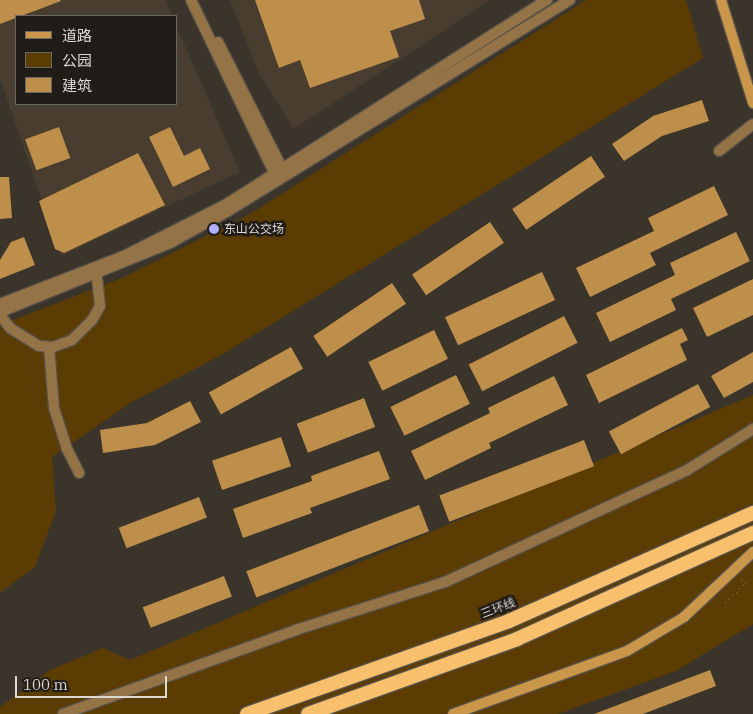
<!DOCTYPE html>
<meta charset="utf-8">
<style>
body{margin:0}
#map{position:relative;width:753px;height:714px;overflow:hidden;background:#3b342b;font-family:"IBM Plex Serif","Noto Sans SC",serif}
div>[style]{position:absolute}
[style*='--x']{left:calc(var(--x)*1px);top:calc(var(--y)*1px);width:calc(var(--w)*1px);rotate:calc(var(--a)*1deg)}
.built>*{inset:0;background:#483d2e}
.green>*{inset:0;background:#5b3c03}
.building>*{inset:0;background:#be8f4a;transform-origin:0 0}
.path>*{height:2px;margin-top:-1px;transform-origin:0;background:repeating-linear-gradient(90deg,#756f67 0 1px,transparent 0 5px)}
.roads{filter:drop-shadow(1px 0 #585149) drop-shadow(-1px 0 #585149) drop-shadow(0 1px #585149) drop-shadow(0 -1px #585149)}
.minor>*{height:10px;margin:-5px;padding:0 5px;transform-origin:5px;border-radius:5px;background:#947447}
.tertiary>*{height:10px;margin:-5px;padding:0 5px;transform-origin:5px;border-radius:5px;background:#947447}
.secondary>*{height:10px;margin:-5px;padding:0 5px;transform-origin:5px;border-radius:5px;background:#c9964a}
.trunk>*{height:14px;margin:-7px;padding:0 7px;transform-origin:7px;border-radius:7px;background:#f8c06c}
.dots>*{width:14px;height:14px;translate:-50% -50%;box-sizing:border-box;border:2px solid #201c18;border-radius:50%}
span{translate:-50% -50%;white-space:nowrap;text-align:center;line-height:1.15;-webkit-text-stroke:5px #201c18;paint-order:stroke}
.poi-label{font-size:12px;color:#dcd7d1}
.left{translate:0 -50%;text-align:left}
.street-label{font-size:12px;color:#dcd7d1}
.legend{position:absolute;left:15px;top:15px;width:162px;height:90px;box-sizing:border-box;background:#201c18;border:1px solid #6b6762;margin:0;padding:6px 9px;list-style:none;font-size:15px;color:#dcd7d1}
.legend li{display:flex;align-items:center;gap:10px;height:25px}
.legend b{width:25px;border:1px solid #6b6762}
.scale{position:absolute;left:15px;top:676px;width:152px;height:22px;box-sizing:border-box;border:2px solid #dcd7d1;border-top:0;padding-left:6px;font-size:15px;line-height:18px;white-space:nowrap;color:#dcd7d1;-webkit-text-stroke:4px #201c18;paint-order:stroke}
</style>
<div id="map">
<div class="built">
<i style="clip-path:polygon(0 0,166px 0,173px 16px,16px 16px,16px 104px,176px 104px,176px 25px,240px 172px,61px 256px,0 79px)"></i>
<i style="clip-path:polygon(230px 0,490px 0,294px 129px,259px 74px)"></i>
</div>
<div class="green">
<i style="clip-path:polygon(586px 0,686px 0,703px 58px,223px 354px,132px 402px,52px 457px,56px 511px,35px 567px,0 593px,0 325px,122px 278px,250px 214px)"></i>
<i style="clip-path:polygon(753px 395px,753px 624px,676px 671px,558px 714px,0 714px,0 707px,50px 670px,103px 648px,130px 660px)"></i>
</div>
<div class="building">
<i style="clip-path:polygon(0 0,60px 0,61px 1px,0 24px)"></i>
<i style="clip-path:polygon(255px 0,419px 0,425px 19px,390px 31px,399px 57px,310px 88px,300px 60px,279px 68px)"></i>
<i style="clip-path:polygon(702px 100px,709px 121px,662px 136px,624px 161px,612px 144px,653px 116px)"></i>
<i style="left:59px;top:127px;width:33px;height:36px;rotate:70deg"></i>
<i style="clip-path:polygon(170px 127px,184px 156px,200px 148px,210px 169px,173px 187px,149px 137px)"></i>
<i style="clip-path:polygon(138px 153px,165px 205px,64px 253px,55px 249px,39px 201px)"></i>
<i style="left:591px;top:156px;width:25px;height:95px;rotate:56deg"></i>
<i style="clip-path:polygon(0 177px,9px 177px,12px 218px,0 219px)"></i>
<i style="clip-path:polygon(714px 186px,728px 215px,650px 253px,656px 265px,590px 297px,576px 268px,654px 231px,648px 218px)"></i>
<i style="left:490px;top:222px;width:25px;height:94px;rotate:56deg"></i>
<i style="clip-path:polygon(736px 232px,750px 261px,671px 299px,676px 310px,610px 342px,596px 313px,675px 275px,670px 263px)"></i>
<i style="clip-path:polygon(24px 237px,35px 265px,0 279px,0 260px,11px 242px)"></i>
<i style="left:542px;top:272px;width:31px;height:107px;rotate:65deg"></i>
<i style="clip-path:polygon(753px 279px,753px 315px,707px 337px,693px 308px)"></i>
<i style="left:392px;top:283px;width:25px;height:95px;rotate:56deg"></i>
<i style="left:564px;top:316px;width:30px;height:107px;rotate:63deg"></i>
<i style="clip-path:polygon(682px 328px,688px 340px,680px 344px,687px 360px,599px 403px,586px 375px)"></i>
<i style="left:434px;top:330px;width:32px;height:73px;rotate:64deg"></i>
<i style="left:291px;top:347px;width:25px;height:94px;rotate:61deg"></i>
<i style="clip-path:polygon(753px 352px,753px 382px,724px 398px,711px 376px)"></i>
<i style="left:456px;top:375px;width:32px;height:73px;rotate:64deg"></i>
<i style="clip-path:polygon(554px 376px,568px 405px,489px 443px,491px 448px,425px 480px,411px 451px,490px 413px,488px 408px)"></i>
<i style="left:698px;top:384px;width:26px;height:101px;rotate:62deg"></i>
<i style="left:364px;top:398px;width:31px;height:72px;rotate:69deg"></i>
<i style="clip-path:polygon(190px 401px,201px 422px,155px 445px,103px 453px,100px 430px,147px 423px)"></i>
<i style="left:281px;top:437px;width:31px;height:73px;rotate:71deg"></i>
<i style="left:584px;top:440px;width:28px;height:155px;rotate:69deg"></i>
<i style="clip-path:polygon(379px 451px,390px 479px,310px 508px,312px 513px,243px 538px,233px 509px,312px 481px,311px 476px)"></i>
<i style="left:199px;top:497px;width:22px;height:86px;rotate:69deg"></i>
<i style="left:419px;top:505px;width:28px;height:185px;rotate:69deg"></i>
<i style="left:224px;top:576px;width:22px;height:87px;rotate:69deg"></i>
<i style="clip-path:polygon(710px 670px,716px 686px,643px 714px,594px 714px)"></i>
</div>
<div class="path">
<i style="--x:725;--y:603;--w:29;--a:-44"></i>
<i style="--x:746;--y:583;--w:9;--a:-139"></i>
</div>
<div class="roads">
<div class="minor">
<i style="--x:719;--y:151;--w:43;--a:-38.5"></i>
<i style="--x:0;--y:315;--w:16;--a:52"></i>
<i style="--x:10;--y:328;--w:34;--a:32"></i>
<i style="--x:39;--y:346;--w:14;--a:4"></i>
<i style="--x:53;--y:347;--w:20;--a:-20"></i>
<i style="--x:72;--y:340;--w:28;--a:-45"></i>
<i style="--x:92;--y:320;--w:16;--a:-60"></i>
<i style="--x:100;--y:306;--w:39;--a:-96"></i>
<i style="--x:49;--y:347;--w:61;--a:85.3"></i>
<i style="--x:54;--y:408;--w:43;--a:72.4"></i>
<i style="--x:67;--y:449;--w:27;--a:63"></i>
<i style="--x:63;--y:714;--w:248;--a:-19.8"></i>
<i style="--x:296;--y:630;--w:157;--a:-17.9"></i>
<i style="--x:445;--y:582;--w:267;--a:-24.8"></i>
<i style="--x:687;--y:470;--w:78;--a:-31.8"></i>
</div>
<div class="tertiary">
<i style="--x:191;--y:0;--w:199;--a:64.3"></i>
<i style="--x:218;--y:42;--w:148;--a:63.1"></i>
<i style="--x:0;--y:304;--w:133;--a:-21.2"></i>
<i style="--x:124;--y:256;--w:113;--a:-26.8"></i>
<i style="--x:225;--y:205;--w:382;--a:-32.5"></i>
<i style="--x:0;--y:312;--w:186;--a:-22.1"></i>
<i style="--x:172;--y:242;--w:64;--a:-29"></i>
<i style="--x:228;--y:211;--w:402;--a:-31.7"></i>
</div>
<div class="secondary">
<i style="--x:721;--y:0;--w:108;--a:72.7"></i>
<i style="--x:453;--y:714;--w:185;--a:-19.9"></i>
<i style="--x:627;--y:651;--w:66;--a:-30.8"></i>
<i style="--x:684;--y:617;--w:95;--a:-43.3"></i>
</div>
<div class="trunk">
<i style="--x:247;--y:714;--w:278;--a:-19.5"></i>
<i style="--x:509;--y:621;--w:267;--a:-23.9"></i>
<i style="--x:308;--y:714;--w:222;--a:-19.7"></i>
<i style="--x:517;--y:639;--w:259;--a:-24.2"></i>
</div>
</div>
<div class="dots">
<i style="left:214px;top:229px;background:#b0aefa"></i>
</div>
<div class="poi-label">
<span class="left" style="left:224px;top:229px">东山公交场</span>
</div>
<div class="street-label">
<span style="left:498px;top:608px;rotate:-21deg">三环线</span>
</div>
<ul class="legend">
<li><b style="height:6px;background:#c9964a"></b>道路</li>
<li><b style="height:14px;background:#5b3c03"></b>公园</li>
<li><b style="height:14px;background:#be8f4a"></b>建筑</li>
</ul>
<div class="scale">100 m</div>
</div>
